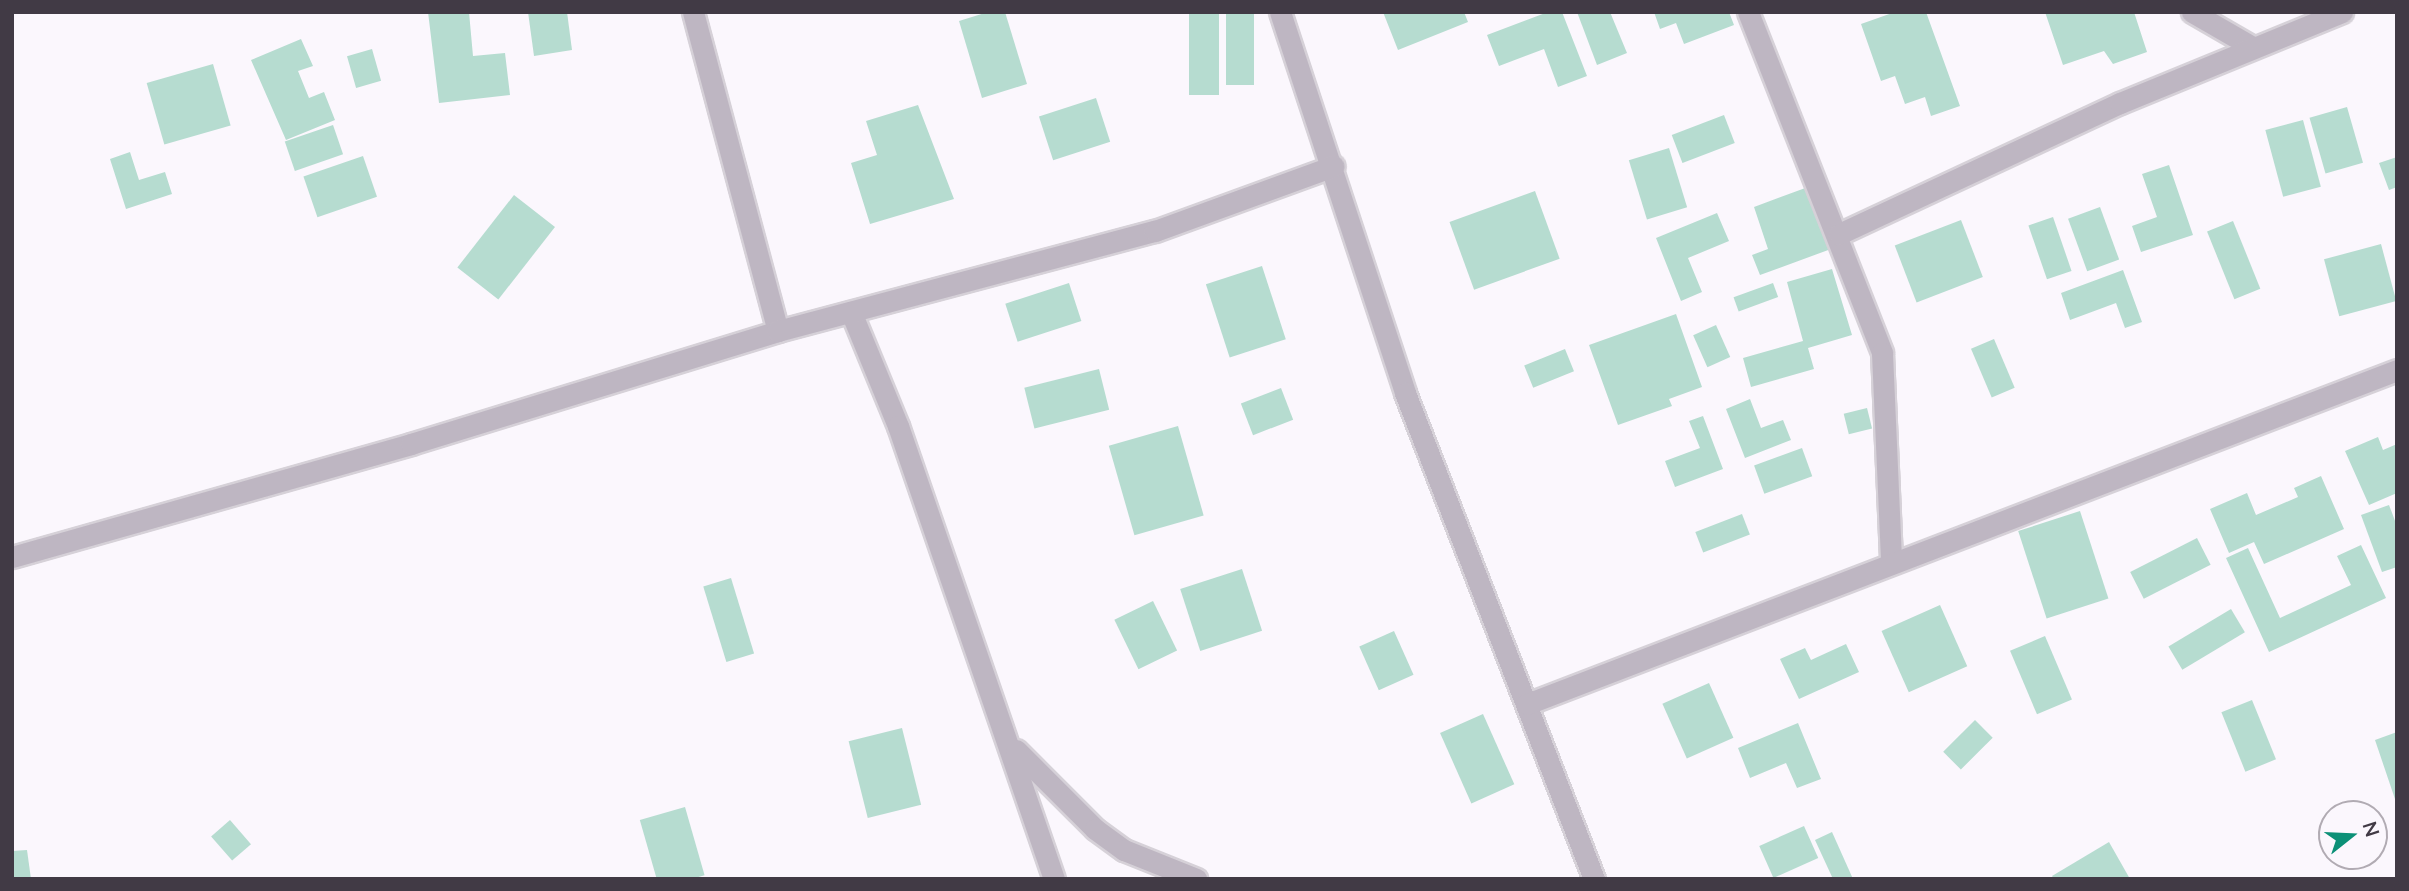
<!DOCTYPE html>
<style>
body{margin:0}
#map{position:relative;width:2409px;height:891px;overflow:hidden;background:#fbf7fd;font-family:Lato,sans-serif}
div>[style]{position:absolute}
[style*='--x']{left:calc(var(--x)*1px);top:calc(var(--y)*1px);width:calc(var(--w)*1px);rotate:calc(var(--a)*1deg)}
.building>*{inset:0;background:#b6dcd0;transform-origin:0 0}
.roads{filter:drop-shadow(2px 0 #d6d1d8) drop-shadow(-2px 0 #d6d1d8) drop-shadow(0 2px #d6d1d8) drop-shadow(0 -2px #d6d1d8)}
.street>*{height:21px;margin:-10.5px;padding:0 10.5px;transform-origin:10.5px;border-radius:10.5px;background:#beb6c2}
span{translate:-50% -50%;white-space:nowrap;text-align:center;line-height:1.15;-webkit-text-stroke:5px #fbf7fd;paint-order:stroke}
.frame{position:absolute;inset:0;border:14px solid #413a45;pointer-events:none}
.north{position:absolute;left:2318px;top:800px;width:70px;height:70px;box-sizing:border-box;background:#fbf7fd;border:2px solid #b1abb3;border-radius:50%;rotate:72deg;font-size:19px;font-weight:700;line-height:28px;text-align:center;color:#413a45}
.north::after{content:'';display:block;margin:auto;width:24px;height:32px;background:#0c9077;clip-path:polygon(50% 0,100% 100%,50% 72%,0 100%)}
</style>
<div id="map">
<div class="building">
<i style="clip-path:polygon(428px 12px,469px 12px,473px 56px,505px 53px,510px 95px,439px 103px)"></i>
<i style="clip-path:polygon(528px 12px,567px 12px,572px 50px,534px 56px)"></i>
<i style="clip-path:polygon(988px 12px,1005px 12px,1027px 84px,982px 98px,959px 21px)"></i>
<i style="left:1189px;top:12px;width:30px;height:83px"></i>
<i style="left:1226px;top:12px;width:28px;height:73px"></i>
<i style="clip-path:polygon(1383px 12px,1464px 12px,1468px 22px,1398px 50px)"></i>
<i style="clip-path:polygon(1548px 12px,1562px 12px,1587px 76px,1558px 87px,1544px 49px,1499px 66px,1487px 35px)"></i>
<i style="clip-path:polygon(1577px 12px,1610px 12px,1627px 53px,1597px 65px)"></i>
<i style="clip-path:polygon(1654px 12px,1729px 12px,1734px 25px,1684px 44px,1676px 23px,1660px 29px)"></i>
<i style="clip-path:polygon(1895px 12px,1926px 12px,1960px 106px,1931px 116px,1925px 97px,1905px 104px,1895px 76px,1881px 81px,1861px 24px)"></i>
<i style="clip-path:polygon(2045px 12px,2134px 12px,2147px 52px,2113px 64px,2104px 51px,2063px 65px)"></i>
<i style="clip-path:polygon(301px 39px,313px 66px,298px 71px,309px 98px,324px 92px,335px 120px,286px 140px,251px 60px)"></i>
<i style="left:372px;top:49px;width:33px;height:26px;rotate:74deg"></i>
<i style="left:213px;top:64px;width:64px;height:69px;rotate:74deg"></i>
<i style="left:1096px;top:98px;width:46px;height:60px;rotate:72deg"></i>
<i style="clip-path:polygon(918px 105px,954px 199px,870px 224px,851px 163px,877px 155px,866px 121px)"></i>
<i style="left:2347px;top:107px;width:58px;height:39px;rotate:74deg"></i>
<i style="left:1724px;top:115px;width:30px;height:56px;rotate:69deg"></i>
<i style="left:2303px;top:120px;width:69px;height:39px;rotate:75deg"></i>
<i style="left:333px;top:125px;width:31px;height:51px;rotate:71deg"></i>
<i style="left:1669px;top:148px;width:62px;height:42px;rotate:73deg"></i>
<i style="clip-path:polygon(130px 152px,139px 180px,165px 172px,172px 194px,126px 209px,110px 159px)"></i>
<i style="left:363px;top:156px;width:43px;height:63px;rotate:71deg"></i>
<i style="clip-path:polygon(2397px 157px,2397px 187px,2389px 190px,2379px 163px)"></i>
<i style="clip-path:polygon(2169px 165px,2193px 235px,2141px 252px,2132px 226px,2157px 217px,2142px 174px)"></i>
<i style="clip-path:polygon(1808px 187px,1831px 249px,1760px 275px,1752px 255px,1768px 249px,1754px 207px)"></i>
<i style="left:1535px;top:191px;width:72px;height:91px;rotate:70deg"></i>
<i style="left:514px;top:195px;width:52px;height:92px;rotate:38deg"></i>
<i style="left:2100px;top:207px;width:56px;height:34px;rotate:70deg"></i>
<i style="clip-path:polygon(1717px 213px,1729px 241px,1688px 258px,1702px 292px,1681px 301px,1656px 238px)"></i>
<i style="left:2053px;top:217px;width:57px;height:26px;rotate:71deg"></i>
<i style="left:1961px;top:220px;width:61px;height:71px;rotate:69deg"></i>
<i style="left:2233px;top:221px;width:73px;height:28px;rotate:68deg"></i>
<i style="left:2381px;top:244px;width:59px;height:59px;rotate:75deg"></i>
<i style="left:1262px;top:266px;width:77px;height:59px;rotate:72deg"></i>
<i style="clip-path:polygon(1832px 269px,1852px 335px,1808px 348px,1814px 369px,1751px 387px,1743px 358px,1803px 341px,1787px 282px)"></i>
<i style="clip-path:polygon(2123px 270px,2142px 322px,2125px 328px,2116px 303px,2070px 320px,2061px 293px)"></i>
<i style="left:1069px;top:283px;width:40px;height:67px;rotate:72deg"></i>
<i style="left:1773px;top:283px;width:15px;height:42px;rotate:70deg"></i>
<i style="clip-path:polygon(1676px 314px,1702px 387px,1669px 399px,1672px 406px,1618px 425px,1589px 345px)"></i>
<i style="left:1716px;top:325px;width:35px;height:25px;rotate:66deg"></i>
<i style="left:1994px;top:339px;width:53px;height:25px;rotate:67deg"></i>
<i style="left:1565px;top:349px;width:24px;height:44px;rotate:68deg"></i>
<i style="left:1099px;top:369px;width:42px;height:77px;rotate:76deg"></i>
<i style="left:1281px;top:388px;width:34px;height:43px;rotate:69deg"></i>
<i style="clip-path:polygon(1750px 399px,1761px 428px,1783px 420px,1791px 440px,1745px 458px,1726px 409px)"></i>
<i style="left:1867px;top:408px;width:21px;height:24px;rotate:76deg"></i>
<i style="clip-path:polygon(1703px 416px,1723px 469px,1675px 487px,1665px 461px,1700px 448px,1689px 421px)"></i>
<i style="left:1178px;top:426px;width:93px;height:72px;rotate:74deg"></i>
<i style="clip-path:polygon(2378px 437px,2383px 450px,2397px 444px,2397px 493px,2369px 505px,2345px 451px)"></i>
<i style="left:1802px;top:448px;width:30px;height:51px;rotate:70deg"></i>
<i style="clip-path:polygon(2321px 476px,2344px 529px,2264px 564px,2254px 542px,2229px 553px,2210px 509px,2247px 493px,2256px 515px,2298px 497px,2294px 488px)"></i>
<i style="clip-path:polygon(2389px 505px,2397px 526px,2397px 567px,2382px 572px,2361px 515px)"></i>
<i style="left:2080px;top:511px;width:92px;height:65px;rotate:72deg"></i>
<i style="left:1742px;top:514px;width:22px;height:50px;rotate:69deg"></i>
<i style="left:2197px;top:538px;width:30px;height:75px;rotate:63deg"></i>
<i style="clip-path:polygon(2361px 545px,2386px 598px,2269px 652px,2226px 558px,2248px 548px,2280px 618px,2351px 585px,2337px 556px)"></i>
<i style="left:1242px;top:569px;width:65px;height:65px;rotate:72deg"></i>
<i style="left:731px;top:578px;width:79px;height:29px;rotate:73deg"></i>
<i style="left:1153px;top:601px;width:55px;height:43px;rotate:64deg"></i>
<i style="left:1940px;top:605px;width:67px;height:64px;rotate:66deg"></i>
<i style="left:2231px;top:609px;width:27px;height:73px;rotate:59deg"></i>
<i style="left:1394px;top:631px;width:48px;height:38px;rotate:66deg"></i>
<i style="left:2045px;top:636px;width:69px;height:38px;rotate:67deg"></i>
<i style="clip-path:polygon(1846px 644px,1859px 672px,1799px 699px,1780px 659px,1805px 648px,1811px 660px)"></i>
<i style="left:1709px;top:683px;width:60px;height:51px;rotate:66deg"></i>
<i style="left:2252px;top:700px;width:64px;height:33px;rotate:68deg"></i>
<i style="left:1483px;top:714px;width:77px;height:47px;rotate:66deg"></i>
<i style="left:1975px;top:720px;width:25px;height:45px;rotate:45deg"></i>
<i style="clip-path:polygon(1798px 723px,1821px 779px,1797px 788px,1786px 763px,1750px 778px,1738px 748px)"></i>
<i style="left:902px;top:728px;width:79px;height:55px;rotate:76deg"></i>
<i style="clip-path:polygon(2397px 732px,2397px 802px,2396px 802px,2375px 740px)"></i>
<i style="left:685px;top:807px;width:71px;height:47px;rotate:74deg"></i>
<i style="left:230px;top:820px;width:32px;height:25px;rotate:49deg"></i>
<i style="left:1804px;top:826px;width:35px;height:49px;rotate:66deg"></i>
<i style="clip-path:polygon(1832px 832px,1853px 879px,1833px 879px,1815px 840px)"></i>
<i style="clip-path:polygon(2109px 842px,2130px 879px,2054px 879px,2052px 876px)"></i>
<i style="clip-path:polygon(27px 850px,31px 879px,12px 879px,12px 851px)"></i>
</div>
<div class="roads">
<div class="street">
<i style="--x:693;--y:12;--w:330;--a:75.1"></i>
<i style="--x:1280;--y:12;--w:401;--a:71.8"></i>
<i style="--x:1405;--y:393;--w:521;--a:68.75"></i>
<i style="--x:1748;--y:12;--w:366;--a:68.5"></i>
<i style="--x:1882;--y:353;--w:210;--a:87.5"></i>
<i style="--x:2192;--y:12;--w:68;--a:30"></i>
<i style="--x:1839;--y:234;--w:310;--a:-25"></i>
<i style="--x:2120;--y:103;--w:240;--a:-22.3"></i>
<i style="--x:851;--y:312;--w:123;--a:67.6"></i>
<i style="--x:898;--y:426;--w:479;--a:71"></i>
<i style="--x:12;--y:557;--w:415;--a:-15.8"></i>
<i style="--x:411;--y:444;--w:384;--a:-17.1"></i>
<i style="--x:778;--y:331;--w:390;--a:-14.9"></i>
<i style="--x:1155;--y:231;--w:190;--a:-20"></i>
<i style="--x:1527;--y:704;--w:932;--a:-21"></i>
<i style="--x:1016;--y:750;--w:112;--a:45"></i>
<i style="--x:1095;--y:829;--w:36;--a:36"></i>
<i style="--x:1124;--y:850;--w:78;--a:21.9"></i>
</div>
</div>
<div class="frame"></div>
<div class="north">N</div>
</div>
